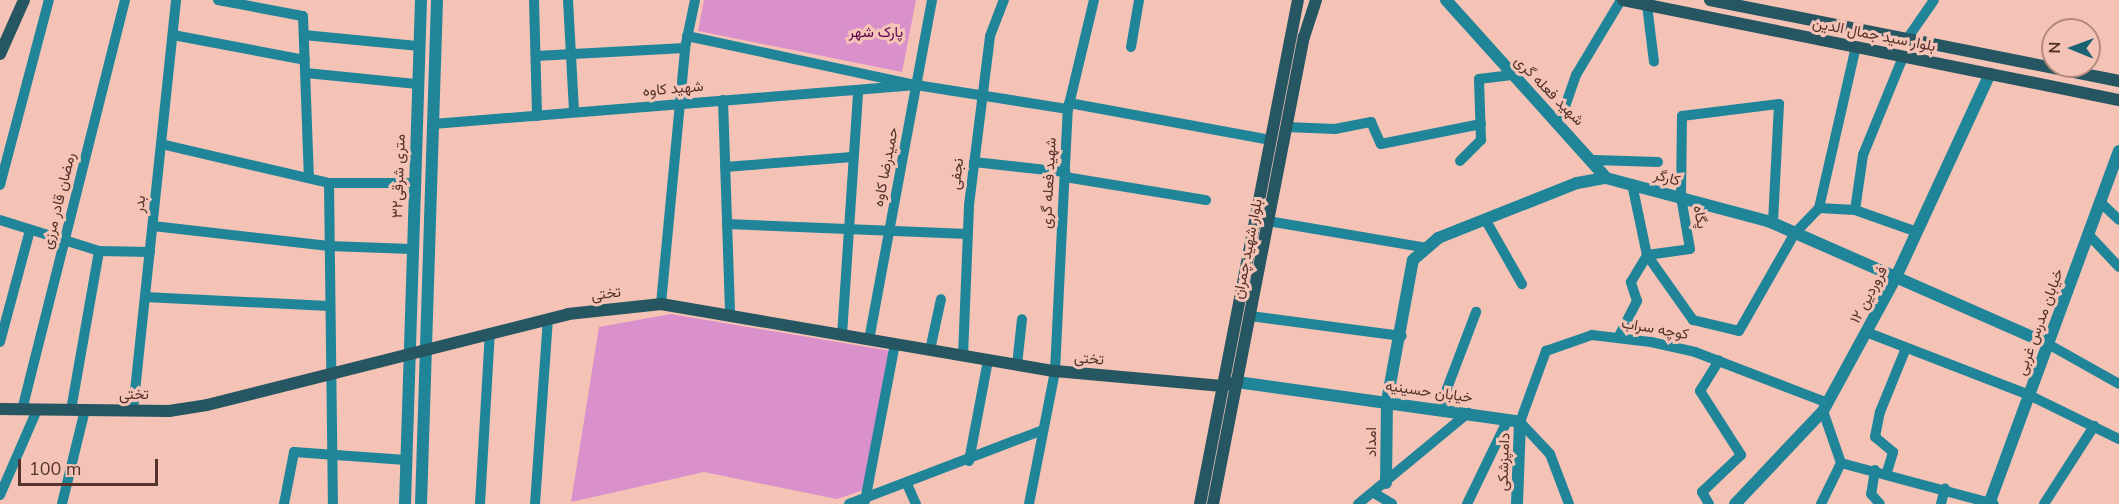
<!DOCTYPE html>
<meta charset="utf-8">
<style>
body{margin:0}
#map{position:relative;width:2119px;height:504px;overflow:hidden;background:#f4c3b6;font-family:"Nunito Sans",Vazirmatn,sans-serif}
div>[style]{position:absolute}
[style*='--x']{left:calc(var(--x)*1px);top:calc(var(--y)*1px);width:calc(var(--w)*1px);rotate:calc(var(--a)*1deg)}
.green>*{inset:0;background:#da90ca}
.minor>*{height:10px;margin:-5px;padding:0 5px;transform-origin:5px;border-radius:5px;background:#218599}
.tertiary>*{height:12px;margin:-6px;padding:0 6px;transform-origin:6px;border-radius:6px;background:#218599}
.secondary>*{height:12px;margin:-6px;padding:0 6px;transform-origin:6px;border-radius:6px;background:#255661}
span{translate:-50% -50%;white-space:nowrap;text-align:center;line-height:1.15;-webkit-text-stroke:6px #f4c3b6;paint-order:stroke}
.park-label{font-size:15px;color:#58034e}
.street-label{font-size:15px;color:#52322a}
.north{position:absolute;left:2041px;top:18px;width:60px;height:60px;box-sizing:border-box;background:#f4c3b6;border:2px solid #b3897e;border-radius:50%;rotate:271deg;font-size:16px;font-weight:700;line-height:24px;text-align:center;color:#52322a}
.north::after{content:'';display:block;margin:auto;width:21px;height:27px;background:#196271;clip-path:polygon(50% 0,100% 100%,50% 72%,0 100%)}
.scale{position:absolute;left:18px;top:459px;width:140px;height:27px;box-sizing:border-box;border:3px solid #52322a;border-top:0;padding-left:8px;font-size:18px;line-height:21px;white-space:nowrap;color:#52322a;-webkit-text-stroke:4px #f4c3b6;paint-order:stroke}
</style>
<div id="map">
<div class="green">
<i style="clip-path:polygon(704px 0,916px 0,902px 72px,698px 31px)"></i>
<i style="clip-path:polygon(671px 314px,891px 351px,869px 488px,837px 499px,704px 472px,571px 502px,599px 327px)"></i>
</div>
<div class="minor">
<i style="--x:218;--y:0;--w:86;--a:10.7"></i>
<i style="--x:303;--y:16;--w:161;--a:87.9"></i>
<i style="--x:534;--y:0;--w:116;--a:88.5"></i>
<i style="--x:568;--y:0;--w:112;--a:86.9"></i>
<i style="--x:1647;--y:5;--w:57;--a:83"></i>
<i style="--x:173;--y:35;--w:134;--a:10.7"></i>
<i style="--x:304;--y:35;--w:116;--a:5.5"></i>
<i style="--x:687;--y:36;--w:234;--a:12.1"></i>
<i style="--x:916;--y:85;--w:154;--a:9"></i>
<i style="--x:1907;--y:39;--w:47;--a:-55.3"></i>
<i style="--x:1131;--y:47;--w:48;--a:-80.3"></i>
<i style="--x:536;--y:56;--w:149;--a:-3.1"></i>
<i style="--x:306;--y:73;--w:112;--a:5.7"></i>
<i style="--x:723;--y:100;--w:216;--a:88.1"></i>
<i style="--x:1069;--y:103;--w:205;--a:10.4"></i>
<i style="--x:1560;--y:121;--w:49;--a:-70.8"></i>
<i style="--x:1576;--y:75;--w:87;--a:-59"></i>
<i style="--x:433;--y:124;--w:485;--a:-4.6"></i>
<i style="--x:1286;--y:127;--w:49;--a:2.3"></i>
<i style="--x:1335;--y:129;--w:37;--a:-11"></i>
<i style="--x:1371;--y:122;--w:24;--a:66"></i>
<i style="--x:1381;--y:144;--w:102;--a:-11.3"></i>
<i style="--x:161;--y:144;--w:172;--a:13.1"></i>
<i style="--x:329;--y:183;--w:85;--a:0"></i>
<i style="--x:1594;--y:160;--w:64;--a:1.8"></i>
<i style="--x:1460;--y:161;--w:30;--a:-45"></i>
<i style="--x:1481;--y:140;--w:61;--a:-91.9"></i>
<i style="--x:1479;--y:79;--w:35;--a:-7"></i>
<i style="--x:974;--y:162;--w:92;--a:6.3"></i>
<i style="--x:725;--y:167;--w:128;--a:-4.5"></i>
<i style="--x:1065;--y:177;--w:143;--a:9.3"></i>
<i style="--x:329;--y:183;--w:321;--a:89.3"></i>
<i style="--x:1632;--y:184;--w:73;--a:78.1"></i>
<i style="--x:1647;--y:255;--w:80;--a:54.7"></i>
<i style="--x:1693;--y:320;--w:47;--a:13.4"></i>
<i style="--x:1739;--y:331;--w:113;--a:-60.3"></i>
<i style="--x:1795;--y:233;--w:35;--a:-46"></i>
<i style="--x:1819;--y:208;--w:36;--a:3"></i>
<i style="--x:1855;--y:210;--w:66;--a:19.5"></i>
<i style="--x:0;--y:185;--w:191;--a:-75.2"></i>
<i style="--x:2100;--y:202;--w:26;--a:43"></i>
<i style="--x:1819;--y:208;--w:165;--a:-77.1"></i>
<i style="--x:1855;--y:210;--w:56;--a:-81.7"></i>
<i style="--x:1863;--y:155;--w:106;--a:-67.8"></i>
<i style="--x:1485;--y:219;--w:75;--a:60.4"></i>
<i style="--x:0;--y:220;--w:104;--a:17.4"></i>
<i style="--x:99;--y:251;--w:51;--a:1.1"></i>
<i style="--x:1268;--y:221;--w:161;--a:9.6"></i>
<i style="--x:727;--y:224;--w:241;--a:2.4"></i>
<i style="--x:153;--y:226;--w:177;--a:6.5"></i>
<i style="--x:329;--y:246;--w:82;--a:2.1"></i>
<i style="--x:2088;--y:234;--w:45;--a:46.8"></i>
<i style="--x:145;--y:297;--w:184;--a:2.8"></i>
<i style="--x:661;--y:304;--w:257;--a:-84.6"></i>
<i style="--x:685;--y:48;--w:49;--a:-78.2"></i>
<i style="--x:1250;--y:316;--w:153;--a:7.5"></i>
<i style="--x:1866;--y:332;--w:175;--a:21.1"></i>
<i style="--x:2029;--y:395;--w:100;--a:26.1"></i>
<i style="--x:842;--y:335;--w:245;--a:-86.2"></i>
<i style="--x:1618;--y:338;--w:42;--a:-62.8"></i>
<i style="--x:1637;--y:301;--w:20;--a:-108"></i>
<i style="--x:1631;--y:282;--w:31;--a:-59"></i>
<i style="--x:1647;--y:255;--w:43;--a:-7.9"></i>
<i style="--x:1690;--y:249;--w:53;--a:-99.8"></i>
<i style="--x:1681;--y:197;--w:81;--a:-89.3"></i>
<i style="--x:1682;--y:116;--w:98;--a:-7.1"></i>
<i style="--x:1779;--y:104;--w:119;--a:92.9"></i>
<i style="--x:869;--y:340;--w:346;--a:-79.5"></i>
<i style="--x:0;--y:342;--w:116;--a:-75"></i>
<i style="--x:2048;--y:344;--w:81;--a:29.4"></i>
<i style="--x:930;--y:350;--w:52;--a:-77.8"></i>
<i style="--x:963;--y:356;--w:151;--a:-87.7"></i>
<i style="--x:969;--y:205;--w:170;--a:-82.9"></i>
<i style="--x:990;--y:36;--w:39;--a:-69"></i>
<i style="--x:1017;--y:365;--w:46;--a:-83.8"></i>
<i style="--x:1440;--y:407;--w:102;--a:-69.2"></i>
<i style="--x:22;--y:410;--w:423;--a:-75.9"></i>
<i style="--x:71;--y:410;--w:161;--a:-80"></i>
<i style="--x:133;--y:410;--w:412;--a:-84"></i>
<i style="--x:1823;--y:411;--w:55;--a:70.9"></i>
<i style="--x:1841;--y:463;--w:158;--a:15"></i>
<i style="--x:969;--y:461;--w:103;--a:-79.3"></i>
<i style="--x:1875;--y:470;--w:24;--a:99"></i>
<i style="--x:1871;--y:494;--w:13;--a:48"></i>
<i style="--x:1887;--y:472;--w:21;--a:-73"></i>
<i style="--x:1893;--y:452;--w:23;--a:-140"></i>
<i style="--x:1875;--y:437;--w:25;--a:-79"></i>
<i style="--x:1880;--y:412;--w:69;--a:-67.9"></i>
<i style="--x:907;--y:484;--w:22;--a:66"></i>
<i style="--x:1374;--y:493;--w:21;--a:31"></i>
<i style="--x:0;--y:495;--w:93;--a:-66.5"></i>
<i style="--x:865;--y:501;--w:160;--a:-79.2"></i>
<i style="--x:62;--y:504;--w:97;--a:-76.3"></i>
<i style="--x:284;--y:504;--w:53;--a:-79.1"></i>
<i style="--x:294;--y:452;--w:112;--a:4.1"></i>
<i style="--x:480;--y:504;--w:171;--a:-86.7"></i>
<i style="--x:535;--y:504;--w:185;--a:-86"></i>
<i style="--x:849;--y:504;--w:208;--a:-20.9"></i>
<i style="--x:1029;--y:504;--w:136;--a:-78.9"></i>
<i style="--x:1055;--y:371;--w:262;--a:-87.2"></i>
<i style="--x:1068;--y:109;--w:112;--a:-76.6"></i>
<i style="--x:1358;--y:504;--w:143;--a:-39.6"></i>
<i style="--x:1467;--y:504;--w:94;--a:-64.2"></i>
<i style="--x:1569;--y:504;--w:53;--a:-110.8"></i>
<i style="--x:1550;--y:454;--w:44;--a:-133.2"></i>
<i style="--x:1520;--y:422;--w:76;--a:-69.9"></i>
<i style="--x:1546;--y:351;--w:49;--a:-19.2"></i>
<i style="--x:1592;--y:335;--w:59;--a:6.8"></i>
<i style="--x:1651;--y:342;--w:45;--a:12.8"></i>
<i style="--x:1695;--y:352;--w:142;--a:21"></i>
<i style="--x:1709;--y:504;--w:14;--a:-120"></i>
<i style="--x:1702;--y:492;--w:54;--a:-43.5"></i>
<i style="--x:1741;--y:455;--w:76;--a:-122.6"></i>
<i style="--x:1700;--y:391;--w:36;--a:-58"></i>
<i style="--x:1821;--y:504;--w:46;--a:-64"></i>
<i style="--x:1941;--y:504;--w:16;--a:-76"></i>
<i style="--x:2044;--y:504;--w:93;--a:-57.3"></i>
</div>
<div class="tertiary">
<i style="--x:1446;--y:0;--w:239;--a:48"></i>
<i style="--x:1237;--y:382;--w:286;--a:8"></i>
<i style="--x:1520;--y:422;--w:82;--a:92.1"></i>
<i style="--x:1386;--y:483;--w:82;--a:-89.3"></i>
<i style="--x:1387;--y:401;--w:143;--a:-79.6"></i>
<i style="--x:1413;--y:260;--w:33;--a:-41"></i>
<i style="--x:1438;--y:238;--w:149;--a:-21.6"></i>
<i style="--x:1577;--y:183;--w:29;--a:-10"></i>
<i style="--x:1606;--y:178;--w:168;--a:14.9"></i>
<i style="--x:1768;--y:221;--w:306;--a:23.7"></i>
<i style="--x:405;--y:504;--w:504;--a:-88.18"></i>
<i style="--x:421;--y:504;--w:504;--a:-88.18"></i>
<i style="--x:1735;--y:504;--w:128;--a:-46.6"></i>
<i style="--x:1823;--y:411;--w:153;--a:-61.4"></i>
<i style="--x:1896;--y:277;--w:224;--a:-65.2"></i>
<i style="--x:1989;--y:504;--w:376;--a:-69.8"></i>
</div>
<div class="secondary">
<i style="--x:1623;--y:0;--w:506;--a:11.4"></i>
<i style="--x:1710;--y:0;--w:417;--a:11.2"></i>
<i style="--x:0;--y:54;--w:59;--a:-66"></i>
<i style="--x:0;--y:409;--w:169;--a:0.7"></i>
<i style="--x:169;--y:411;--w:38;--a:-9"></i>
<i style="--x:207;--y:405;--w:372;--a:-14.1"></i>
<i style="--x:568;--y:314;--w:94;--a:-6.1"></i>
<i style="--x:661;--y:304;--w:400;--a:9.7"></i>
<i style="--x:1055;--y:371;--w:168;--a:5.1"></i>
<i style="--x:1222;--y:386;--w:16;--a:-15"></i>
<i style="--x:1200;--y:504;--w:513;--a:-79"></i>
<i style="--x:1213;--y:504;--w:476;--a:-79"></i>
<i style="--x:1304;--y:37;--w:39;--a:-72"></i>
</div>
<div class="park-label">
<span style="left:876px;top:33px">پارک شهر</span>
</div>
<div class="street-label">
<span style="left:1874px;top:35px;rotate:11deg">بلوار سید جمال الدین</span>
<span style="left:673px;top:89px;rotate:-5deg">شهید کاوه</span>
<span style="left:1549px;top:91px;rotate:45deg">شهید فعله گری</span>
<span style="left:886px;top:167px;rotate:-79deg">حمیدرضا کاوه</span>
<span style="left:957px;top:174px;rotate:-83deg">نجفی</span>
<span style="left:399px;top:176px;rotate:-88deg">متری شرقی۳۲</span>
<span style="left:1667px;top:178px;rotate:15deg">کارگر</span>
<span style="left:1049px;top:183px;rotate:-87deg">شهید فعله گری</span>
<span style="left:59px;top:201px;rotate:-76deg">رمضان قادر مرزی</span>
<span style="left:140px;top:204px;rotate:-84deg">بدر</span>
<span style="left:1700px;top:217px;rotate:79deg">پگاه</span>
<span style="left:1248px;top:249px;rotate:-79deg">بلوار شهید چمران</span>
<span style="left:606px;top:294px;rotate:-7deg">تختی</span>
<span style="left:1869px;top:295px;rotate:-62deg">۱۲ فروردین</span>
<span style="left:2040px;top:322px;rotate:-70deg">خیابان مدرس غربی</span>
<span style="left:1655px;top:329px;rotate:10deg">کوچه سراب</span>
<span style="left:1089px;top:359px;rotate:5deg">تختی</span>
<span style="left:1429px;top:392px;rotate:8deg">خیابان حسینیه</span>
<span style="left:134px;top:395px">تختی</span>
<span style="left:1372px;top:442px;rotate:-90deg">امداد</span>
<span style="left:1504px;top:462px;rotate:-88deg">دامپزشکی</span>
</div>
<div class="north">N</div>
<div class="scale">100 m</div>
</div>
